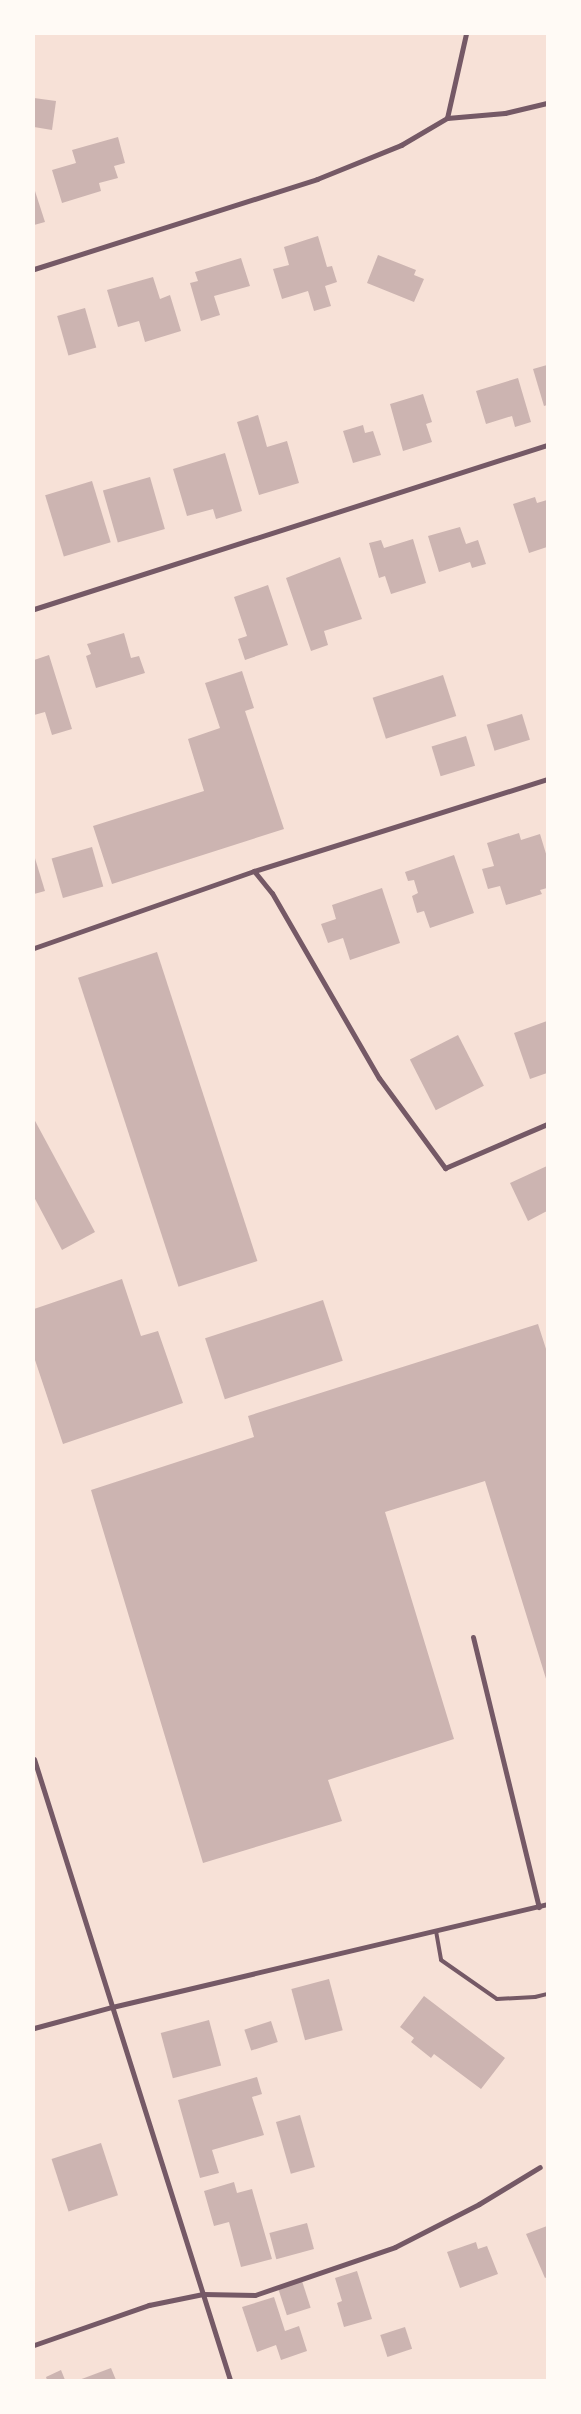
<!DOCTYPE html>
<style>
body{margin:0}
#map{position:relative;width:581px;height:2414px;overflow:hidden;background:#f7e1d7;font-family:"Work Sans",sans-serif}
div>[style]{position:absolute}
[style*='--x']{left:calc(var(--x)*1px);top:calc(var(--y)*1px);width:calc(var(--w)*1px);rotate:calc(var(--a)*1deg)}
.building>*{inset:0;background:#ccb4b1;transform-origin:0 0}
.service>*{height:4px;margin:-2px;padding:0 2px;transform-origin:2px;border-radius:2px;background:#755966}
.minor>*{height:5px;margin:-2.5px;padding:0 2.5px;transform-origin:2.5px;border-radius:2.5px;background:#755966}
span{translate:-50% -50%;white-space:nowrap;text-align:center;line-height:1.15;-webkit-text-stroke:4.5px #fffaf5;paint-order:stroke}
.frame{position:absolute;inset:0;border:35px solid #fffaf5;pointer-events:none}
</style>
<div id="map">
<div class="building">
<i style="clip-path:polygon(34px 98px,56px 101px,52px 130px,34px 127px)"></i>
<i style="clip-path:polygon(118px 137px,125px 163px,114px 166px,118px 178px,99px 183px,101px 191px,62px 203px,52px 170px,76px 163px,72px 150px)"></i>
<i style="clip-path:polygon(34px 188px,45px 222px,34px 225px)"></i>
<i style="clip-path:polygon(318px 236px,327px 267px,332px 266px,337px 282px,325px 286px,331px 306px,314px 311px,308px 291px,282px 299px,273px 269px,289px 265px,284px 247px)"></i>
<i style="clip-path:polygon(378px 255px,416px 270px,414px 275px,424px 279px,414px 302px,367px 283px)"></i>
<i style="clip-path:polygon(241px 258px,250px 286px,214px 296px,220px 315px,201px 321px,190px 283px,198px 281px,195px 272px)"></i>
<i style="clip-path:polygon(153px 277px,160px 299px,170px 295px,181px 331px,145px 342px,139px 321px,118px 327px,107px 290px)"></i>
<i style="left:85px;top:308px;width:41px;height:29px;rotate:74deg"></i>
<i style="clip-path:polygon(547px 365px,547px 405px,544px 406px,533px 369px)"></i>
<i style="clip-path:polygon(518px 378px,531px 422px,515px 427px,512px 416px,486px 424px,476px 391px)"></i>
<i style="clip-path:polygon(423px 394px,432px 422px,426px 424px,432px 442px,403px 451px,390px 404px)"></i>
<i style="clip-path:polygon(258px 415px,267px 447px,287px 441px,299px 483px,259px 495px,237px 422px)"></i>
<i style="clip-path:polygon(363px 425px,365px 433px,373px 431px,381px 455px,353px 463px,343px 431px)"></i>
<i style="clip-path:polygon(225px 453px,242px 511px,216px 519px,213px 509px,187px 516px,173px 469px)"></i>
<i style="left:150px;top:477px;width:54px;height:49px;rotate:74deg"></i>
<i style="left:92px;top:481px;width:64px;height:49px;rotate:73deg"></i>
<i style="clip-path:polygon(535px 497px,537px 503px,547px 500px,547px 547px,529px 553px,513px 504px)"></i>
<i style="clip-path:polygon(460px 527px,466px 544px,478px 540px,486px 564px,472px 568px,470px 562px,439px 572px,428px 536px)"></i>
<i style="clip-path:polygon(413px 539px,426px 583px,391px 594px,385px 576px,379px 578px,369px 543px,381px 540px,384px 548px)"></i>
<i style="clip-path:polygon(340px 557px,362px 619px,324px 631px,328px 645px,311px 651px,286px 578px)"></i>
<i style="clip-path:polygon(268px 585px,288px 645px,245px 660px,238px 639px,247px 636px,234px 597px)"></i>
<i style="clip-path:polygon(124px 633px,131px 658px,139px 656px,145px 673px,96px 688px,86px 656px,91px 654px,87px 644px)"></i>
<i style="clip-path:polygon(49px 655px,72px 729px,52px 735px,45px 712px,34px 715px,34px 660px)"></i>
<i style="clip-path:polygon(242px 671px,254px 708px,245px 711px,284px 829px,112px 884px,93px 826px,204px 791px,188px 739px,220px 728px,205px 683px)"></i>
<i style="left:443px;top:675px;width:43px;height:74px;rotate:72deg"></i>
<i style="left:522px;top:714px;width:27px;height:37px;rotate:73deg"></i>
<i style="left:466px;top:736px;width:31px;height:36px;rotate:73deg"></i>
<i style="clip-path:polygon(519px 833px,521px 840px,540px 834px,547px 857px,547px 888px,540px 890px,542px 894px,506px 905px,500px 886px,488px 889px,482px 869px,494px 866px,487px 843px)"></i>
<i style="left:92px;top:847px;width:41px;height:42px;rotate:74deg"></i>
<i style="clip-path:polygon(34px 855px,45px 891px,34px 894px)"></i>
<i style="clip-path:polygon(454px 855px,474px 913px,430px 928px,424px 911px,417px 913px,412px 896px,418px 893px,414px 880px,408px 881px,405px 872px)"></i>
<i style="clip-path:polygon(382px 888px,400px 943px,350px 960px,343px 938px,328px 943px,321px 924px,336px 919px,332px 905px)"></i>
<i style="left:157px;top:952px;width:325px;height:83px;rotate:72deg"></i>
<i style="clip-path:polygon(547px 1021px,547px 1073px,530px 1079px,514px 1033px)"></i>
<i style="left:458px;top:1035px;width:57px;height:54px;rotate:63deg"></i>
<i style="clip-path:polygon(34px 1119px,95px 1232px,62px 1250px,34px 1197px)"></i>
<i style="clip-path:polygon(547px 1166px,547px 1211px,528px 1221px,510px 1183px)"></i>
<i style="clip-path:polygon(122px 1279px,141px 1336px,158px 1331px,183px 1403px,63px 1444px,34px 1357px,34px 1309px)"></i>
<i style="left:323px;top:1300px;width:64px;height:124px;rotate:72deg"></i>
<i style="clip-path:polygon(538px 1324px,547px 1352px,547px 1682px,485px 1481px,385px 1512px,454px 1739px,328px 1780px,342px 1821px,203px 1863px,91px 1490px,254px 1437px,248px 1416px)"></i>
<i style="left:329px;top:1979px;width:53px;height:39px;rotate:75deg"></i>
<i style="clip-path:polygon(424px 1996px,505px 2058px,481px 2089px,434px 2054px,431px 2058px,411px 2042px,414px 2038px,400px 2027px)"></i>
<i style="left:209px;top:2020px;width:47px;height:50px;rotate:75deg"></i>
<i style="left:271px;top:2021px;width:22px;height:28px;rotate:72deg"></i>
<i style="clip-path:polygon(257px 2077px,262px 2094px,252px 2097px,264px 2135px,212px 2150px,219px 2173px,200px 2178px,178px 2100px)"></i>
<i style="left:300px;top:2115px;width:54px;height:25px;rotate:74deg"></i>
<i style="left:101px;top:2143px;width:55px;height:52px;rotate:72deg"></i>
<i style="clip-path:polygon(234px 2182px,237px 2193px,252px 2189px,272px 2259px,241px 2267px,229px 2222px,214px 2226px,204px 2191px)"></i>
<i style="left:307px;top:2223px;width:27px;height:39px;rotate:75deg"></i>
<i style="clip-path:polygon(547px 2226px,547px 2277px,545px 2278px,526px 2234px)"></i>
<i style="clip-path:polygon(476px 2242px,478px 2249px,487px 2246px,498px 2274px,460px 2288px,447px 2252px)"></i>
<i style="clip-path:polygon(357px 2271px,372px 2319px,344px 2327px,337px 2303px,342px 2301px,335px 2278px)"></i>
<i style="left:302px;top:2281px;width:28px;height:25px;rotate:72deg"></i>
<i style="clip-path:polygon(274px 2297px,285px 2331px,299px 2326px,307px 2351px,281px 2360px,276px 2345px,257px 2352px,242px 2307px)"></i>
<i style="left:405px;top:2327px;width:23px;height:26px;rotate:72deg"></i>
<i style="clip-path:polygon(111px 2368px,116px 2380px,79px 2380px)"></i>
<i style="clip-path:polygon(61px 2370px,65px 2380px,47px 2380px,46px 2377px)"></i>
</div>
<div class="service">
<i style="--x:436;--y:1931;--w:29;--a:80"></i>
<i style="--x:441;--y:1960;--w:68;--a:34.9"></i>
<i style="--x:497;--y:1999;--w:38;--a:-3"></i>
<i style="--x:535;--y:1997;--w:12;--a:-14"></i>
</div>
<div class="minor">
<i style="--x:447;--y:118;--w:86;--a:-77.3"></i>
<i style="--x:34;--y:269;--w:297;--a:-17.6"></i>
<i style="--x:317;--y:179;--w:91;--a:-22"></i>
<i style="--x:401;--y:145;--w:53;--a:-30.4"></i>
<i style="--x:447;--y:118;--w:58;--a:-4.9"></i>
<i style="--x:505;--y:113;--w:43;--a:-13.4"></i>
<i style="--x:34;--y:609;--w:539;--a:-17.73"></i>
<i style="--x:254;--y:871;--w:28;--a:51"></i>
<i style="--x:272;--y:893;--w:214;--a:60"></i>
<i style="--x:379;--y:1078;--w:112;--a:53.7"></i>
<i style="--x:445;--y:1168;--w:111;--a:-23.3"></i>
<i style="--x:34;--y:948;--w:233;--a:-19.3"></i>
<i style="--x:254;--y:871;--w:307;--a:-17.4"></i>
<i style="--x:473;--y:1637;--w:278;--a:76.3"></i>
<i style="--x:34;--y:1759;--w:651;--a:72.48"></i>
<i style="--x:34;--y:2028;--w:81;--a:-15.1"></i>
<i style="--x:112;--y:2007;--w:447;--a:-13.3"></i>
<i style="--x:34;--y:2345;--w:122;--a:-19.2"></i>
<i style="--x:149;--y:2305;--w:55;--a:-11.5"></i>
<i style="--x:203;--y:2294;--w:52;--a:1.1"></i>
<i style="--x:255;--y:2295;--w:148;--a:-18.9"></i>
<i style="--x:395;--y:2247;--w:94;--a:-27.1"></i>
<i style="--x:479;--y:2204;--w:71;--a:-31.2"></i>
</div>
<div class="frame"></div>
</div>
